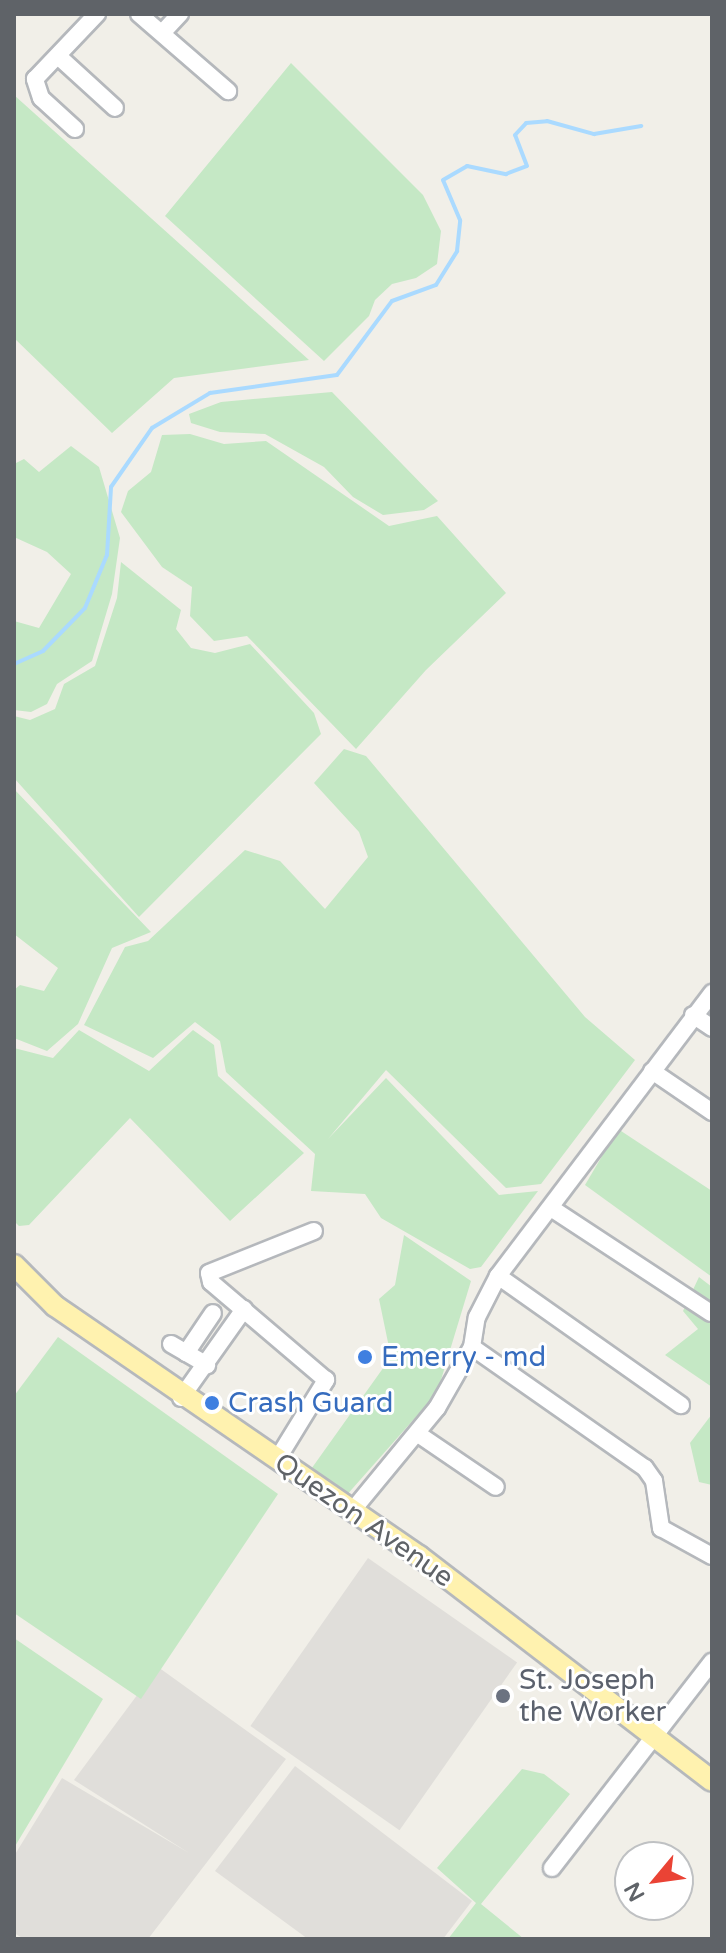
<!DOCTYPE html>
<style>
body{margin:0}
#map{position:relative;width:726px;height:1953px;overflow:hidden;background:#f1efe8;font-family:"Varela Round",sans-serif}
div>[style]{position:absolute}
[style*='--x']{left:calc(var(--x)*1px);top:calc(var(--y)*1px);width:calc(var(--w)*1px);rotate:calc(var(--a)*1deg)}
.industrial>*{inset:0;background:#e0deda;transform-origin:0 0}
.green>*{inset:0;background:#c5e8c5}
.stream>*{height:4px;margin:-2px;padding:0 2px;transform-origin:2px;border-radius:2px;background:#aadaff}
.roads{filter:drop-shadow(2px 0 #b5b8bc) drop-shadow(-2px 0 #b5b8bc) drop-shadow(0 2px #b5b8bc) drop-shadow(0 -2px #b5b8bc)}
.minor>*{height:16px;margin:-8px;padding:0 8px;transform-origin:8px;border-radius:8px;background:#fff}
.major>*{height:20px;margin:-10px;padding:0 10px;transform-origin:10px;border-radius:10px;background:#fff2af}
.dots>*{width:22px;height:22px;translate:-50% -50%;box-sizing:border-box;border:4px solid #fff;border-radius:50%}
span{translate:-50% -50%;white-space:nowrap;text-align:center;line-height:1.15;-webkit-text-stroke:6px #fff;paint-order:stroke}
.shop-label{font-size:28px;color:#366cbe}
.left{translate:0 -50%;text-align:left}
.street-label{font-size:28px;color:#5f6368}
.worship-label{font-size:28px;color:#5b616d}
.frame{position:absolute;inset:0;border:16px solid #5f6368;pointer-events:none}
.north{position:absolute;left:614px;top:1841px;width:80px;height:80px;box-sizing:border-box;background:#fff;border:2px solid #bfc1c3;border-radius:50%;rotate:241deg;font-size:22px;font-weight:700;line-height:32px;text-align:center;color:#5f6368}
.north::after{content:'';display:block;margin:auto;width:28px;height:36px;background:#ea4335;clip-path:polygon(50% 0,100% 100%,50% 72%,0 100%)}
</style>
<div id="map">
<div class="industrial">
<i style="left:368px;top:1558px;width:182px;height:205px;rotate:35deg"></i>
<i style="clip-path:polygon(158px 1667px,286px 1759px,148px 1939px,24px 1939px,14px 1933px,14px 1856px,62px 1778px,189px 1853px,74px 1780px)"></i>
<i style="clip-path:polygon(295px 1766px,472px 1901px,443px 1939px,308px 1939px,215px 1871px)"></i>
</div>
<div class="green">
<i style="clip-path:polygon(291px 63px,423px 195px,441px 231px,437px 264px,416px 278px,392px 284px,375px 300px,369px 316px,324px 361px,165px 216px)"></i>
<i style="clip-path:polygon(14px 95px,309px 360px,174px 378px,112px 433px,14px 338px)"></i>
<i style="clip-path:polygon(332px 392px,438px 501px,424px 510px,383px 515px,353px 497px,324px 467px,265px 434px,220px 432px,191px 423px,189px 414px,221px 402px)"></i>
<i style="clip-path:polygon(190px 434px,224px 444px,266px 441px,389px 526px,437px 516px,506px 593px,426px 670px,356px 749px,247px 636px,214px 641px,190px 616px,192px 587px,162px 567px,121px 512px,128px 491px,151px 472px,162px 435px)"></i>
<i style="clip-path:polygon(71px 446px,99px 467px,120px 538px,112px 594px,92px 661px,57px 684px,47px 704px,31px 712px,14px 710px,14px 621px,39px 628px,71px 574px,47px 552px,14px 537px,14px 464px,24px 459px,39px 472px)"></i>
<i style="clip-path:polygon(121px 562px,181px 610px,176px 629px,191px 648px,215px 653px,250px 644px,314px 713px,321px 734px,139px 917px,14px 778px,14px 716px,30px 720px,55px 709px,64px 684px,95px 666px,117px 598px)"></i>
<i style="clip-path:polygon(344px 749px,366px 756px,585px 1017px,635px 1060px,541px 1184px,506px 1188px,386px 1070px,328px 1139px,386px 1078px,499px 1195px,538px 1191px,481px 1267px,470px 1269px,381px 1218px,365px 1194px,311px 1191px,315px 1154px,226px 1072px,220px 1041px,195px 1022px,153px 1058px,84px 1025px,125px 947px,148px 941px,245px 850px,280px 861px,325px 909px,368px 857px,359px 832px,314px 783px)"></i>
<i style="clip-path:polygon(14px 789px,151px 932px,112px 948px,78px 1024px,47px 1051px,14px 1038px,14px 990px,20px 985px,44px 991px,58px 968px,14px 934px)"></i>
<i style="clip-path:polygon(79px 1030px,149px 1071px,193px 1030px,214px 1045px,218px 1076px,304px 1153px,230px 1221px,130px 1118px,29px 1225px,19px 1226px,14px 1221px,14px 1048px,53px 1058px)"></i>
<i style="clip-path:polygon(618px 1129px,712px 1191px,712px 1277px,585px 1185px)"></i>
<i style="clip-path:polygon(404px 1235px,471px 1281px,437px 1393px,345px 1497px,309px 1472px,391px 1357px,379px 1299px,395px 1285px)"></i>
<i style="clip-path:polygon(699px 1277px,712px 1287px,712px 1387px,665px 1355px,698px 1329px,683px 1311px)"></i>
<i style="clip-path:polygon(58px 1337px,278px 1494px,141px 1699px,14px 1613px,14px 1396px)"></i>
<i style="clip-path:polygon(712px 1414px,712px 1485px,699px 1482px,690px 1443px)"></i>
<i style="clip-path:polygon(14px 1638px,103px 1699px,14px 1848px)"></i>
<i style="clip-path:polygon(522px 1769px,544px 1774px,570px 1794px,481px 1904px,524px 1939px,448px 1939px,476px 1903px,437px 1868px)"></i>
</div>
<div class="stream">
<i style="--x:14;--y:664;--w:32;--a:-24"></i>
<i style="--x:43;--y:651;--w:60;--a:-45.7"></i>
<i style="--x:85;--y:608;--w:57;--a:-67.5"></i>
<i style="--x:107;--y:555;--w:68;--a:-86.6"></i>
<i style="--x:111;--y:487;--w:72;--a:-55.2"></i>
<i style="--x:152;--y:428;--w:68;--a:-31.1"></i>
<i style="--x:210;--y:393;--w:128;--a:-8.1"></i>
<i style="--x:337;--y:375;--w:92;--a:-53.4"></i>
<i style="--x:392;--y:301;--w:47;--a:-20"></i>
<i style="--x:436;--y:285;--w:40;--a:-58"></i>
<i style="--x:457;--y:251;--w:31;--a:-84"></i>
<i style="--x:460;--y:220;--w:43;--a:-113"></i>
<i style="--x:443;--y:180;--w:28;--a:-30"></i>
<i style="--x:467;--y:166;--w:40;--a:12"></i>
<i style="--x:506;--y:174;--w:22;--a:-21"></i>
<i style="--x:527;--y:166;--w:33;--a:-111"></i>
<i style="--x:515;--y:135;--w:16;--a:-47"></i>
<i style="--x:526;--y:123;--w:21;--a:-5"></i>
<i style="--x:547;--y:121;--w:49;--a:15.5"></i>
<i style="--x:594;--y:134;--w:48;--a:-9.7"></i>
</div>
<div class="roads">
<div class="minor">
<i style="--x:139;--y:14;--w:118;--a:40.9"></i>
<i style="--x:163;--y:32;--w:25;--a:-47"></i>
<i style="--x:58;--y:56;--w:77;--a:42.4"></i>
<i style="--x:75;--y:129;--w:46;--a:-137.6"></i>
<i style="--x:41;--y:98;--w:20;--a:-108"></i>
<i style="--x:35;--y:79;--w:90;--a:-46.4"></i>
<i style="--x:693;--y:1015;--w:23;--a:34"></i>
<i style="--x:652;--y:1071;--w:73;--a:34.3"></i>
<i style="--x:551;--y:1208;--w:191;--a:33.3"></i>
<i style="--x:498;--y:1276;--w:224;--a:35.2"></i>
<i style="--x:171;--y:1344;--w:42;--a:30.3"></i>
<i style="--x:472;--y:1347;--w:211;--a:35"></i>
<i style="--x:645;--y:1468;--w:16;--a:55"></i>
<i style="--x:654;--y:1481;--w:48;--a:81.5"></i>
<i style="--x:661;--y:1528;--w:58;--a:28.8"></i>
<i style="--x:186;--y:1353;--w:48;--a:-56"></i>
<i style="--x:181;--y:1398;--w:109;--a:-54.7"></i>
<i style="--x:418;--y:1434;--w:94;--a:34.2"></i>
<i style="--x:278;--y:1458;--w:92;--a:-58.4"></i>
<i style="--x:326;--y:1380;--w:151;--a:-139.6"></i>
<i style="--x:211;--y:1282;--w:9;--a:-103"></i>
<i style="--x:209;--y:1273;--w:113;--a:-21.8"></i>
<i style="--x:352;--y:1511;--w:134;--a:-50.5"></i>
<i style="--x:437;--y:1408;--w:70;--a:-60.2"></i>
<i style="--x:472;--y:1347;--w:30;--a:-81"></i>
<i style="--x:477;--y:1317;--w:46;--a:-62.9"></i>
<i style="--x:498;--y:1276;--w:355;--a:-52.9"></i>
<i style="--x:552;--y:1868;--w:261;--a:-52.2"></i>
</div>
<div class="major">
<i style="--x:14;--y:1265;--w:58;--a:45"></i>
<i style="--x:55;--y:1306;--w:442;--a:34.5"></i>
<i style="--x:419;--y:1556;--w:369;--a:37.5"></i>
</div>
</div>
<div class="dots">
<i style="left:365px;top:1357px;background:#3f7fe0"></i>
<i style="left:212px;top:1403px;background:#3f7fe0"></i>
<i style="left:503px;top:1696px;background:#6b7280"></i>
</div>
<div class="shop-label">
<span class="left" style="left:381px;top:1357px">Emerry - md</span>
<span class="left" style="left:228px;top:1403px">Crash Guard</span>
</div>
<div class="street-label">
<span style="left:364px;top:1520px;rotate:35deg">Quezon Avenue</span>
</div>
<div class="worship-label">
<span class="left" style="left:519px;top:1696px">St. Joseph<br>the Worker</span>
</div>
<div class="frame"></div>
<div class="north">N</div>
</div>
